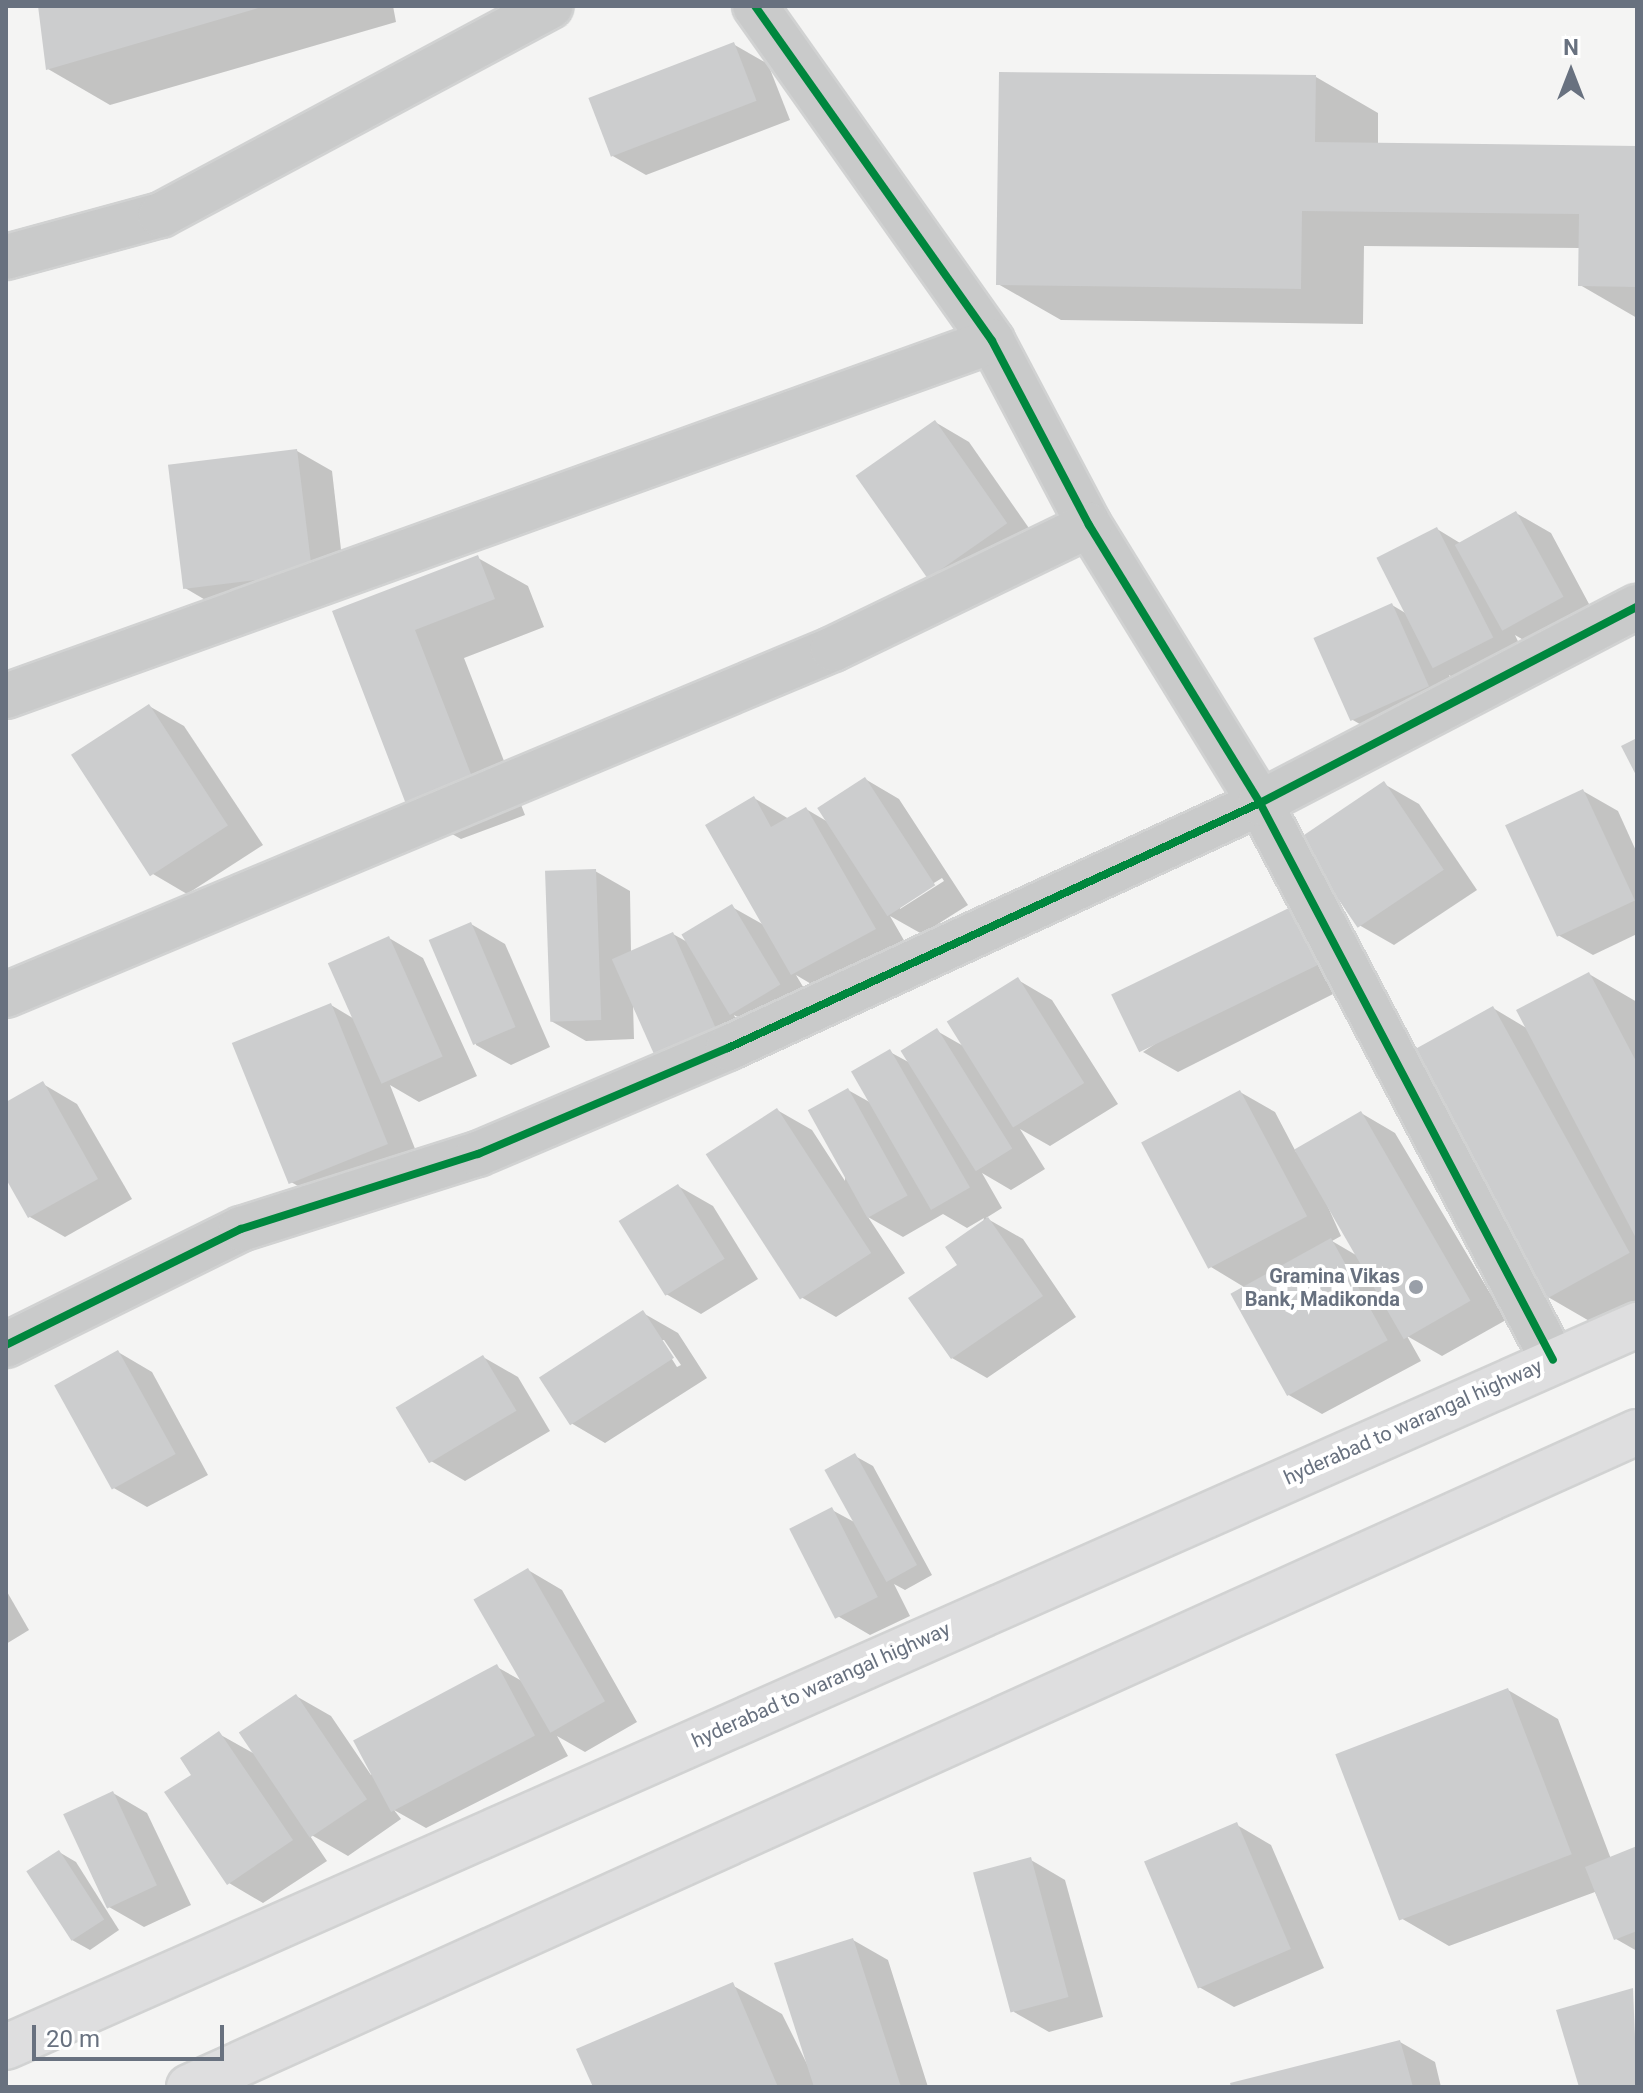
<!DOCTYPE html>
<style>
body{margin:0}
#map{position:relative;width:1643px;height:2093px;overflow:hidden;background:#f4f4f3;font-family:Roboto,sans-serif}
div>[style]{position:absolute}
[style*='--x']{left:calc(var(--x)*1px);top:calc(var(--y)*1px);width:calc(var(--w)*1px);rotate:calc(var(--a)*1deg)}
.shadow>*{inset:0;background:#0003}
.building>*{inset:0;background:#cccdce;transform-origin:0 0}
.roads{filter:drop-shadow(2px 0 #d1d2d2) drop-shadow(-2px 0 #d1d2d2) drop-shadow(0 2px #d1d2d2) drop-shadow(0 -2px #d1d2d2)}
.street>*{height:44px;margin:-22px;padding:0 22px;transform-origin:22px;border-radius:22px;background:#c9caca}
.primary>*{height:44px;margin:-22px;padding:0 22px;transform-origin:22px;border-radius:22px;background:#dededf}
.cycleway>*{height:8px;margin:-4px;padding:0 4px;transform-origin:4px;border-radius:4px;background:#00873e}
.dots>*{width:22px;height:22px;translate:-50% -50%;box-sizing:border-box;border:4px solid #fff;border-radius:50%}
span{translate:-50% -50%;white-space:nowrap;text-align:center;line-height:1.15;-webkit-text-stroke:8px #fff;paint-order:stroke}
.poi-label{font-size:20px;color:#68717f;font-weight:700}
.right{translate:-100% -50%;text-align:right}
.street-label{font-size:20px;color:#68717f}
.frame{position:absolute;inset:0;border:8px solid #68717f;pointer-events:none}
.north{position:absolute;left:1531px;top:32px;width:80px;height:80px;-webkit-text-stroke:6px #fff;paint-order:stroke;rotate:0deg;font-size:22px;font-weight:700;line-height:32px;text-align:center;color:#68717f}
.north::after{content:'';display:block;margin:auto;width:28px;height:36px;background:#68717f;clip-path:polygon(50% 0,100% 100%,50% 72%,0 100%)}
.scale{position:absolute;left:32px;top:2025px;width:192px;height:36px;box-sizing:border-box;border:4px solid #68717f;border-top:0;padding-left:10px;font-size:24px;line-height:28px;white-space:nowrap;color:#68717f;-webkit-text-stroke:6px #fff;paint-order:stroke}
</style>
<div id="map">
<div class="shadow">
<i style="clip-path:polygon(40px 6px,393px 6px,396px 22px,110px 105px,48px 69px)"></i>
<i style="clip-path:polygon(733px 44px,768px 64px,790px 120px,646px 175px,611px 155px)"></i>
<i style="clip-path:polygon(1316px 77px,1378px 113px,1378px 145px,1637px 148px,1637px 318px,1580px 285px,1580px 248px,1364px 246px,1363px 324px,1061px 320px,998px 284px)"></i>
<i style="clip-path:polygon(935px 422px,969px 442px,1040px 544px,962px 596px,928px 576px)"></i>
<i style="clip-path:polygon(297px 451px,332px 471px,346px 593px,219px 608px,185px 588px)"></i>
<i style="clip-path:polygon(1516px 513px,1551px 533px,1596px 617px,1537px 648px,1515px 635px,1526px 658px,1468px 686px,1449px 675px,1462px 706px,1386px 739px,1351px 719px,1392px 605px,1407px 614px,1437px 529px,1460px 543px)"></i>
<i style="clip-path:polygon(478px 558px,528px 586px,544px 627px,464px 658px,525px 815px,461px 839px,411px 811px,334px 612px)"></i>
<i style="clip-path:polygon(149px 706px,184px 726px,263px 845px,187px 894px,153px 874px)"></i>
<i style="clip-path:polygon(evenodd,865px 779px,899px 799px,968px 905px,922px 934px,890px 916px,909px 949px,828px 994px,796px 975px,814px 1005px,766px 1033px,734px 1015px,749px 1048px,690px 1074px,655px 1054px,633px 1004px,634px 1039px,586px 1041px,551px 1021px,595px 871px,630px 891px,631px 952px,673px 934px,689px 943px,732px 907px,766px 926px,754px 798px,789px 819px,806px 809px,828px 822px,865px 779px,942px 878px,944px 881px,900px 909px,900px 904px,942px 878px)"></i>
<i style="clip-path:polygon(1384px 784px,1419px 804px,1477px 890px,1394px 945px,1359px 925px)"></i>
<i style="clip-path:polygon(1583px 791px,1618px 811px,1637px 853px,1637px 934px,1593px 955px,1558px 935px)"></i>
<i style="clip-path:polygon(471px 924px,505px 944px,550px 1047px,511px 1065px,476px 1045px)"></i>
<i style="clip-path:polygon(1333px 925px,1361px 980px,1178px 1072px,1143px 1052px)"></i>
<i style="clip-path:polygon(389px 938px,423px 958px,477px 1076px,419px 1102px,390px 1085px,421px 1164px,326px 1202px,291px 1182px,331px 1005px,356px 1020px)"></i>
<i style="clip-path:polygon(1589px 974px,1637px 1002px,1637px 1304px,1598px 1326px,1548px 1297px,1493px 1008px,1528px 1029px)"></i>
<i style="clip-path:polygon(1018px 980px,1052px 1000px,1118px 1104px,1050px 1146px,1020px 1129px,1045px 1169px,1011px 1190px,982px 1173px,1002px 1208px,986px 1218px,1023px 1239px,1076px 1317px,987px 1378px,952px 1358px,984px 1218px,967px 1228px,943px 1214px,903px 1237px,868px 1217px,905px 1273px,836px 1317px,801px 1297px,777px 1110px,812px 1130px,845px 1181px,848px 1090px,873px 1104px,890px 1052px,912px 1064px,937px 1031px,965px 1047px)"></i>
<i style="clip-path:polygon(43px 1084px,77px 1104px,132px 1199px,65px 1237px,30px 1217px,6px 1175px,6px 1104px)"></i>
<i style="clip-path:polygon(evenodd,1240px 1092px,1275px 1112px,1296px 1152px,1361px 1113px,1395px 1133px,1506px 1320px,1442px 1356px,1407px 1336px,1421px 1361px,1322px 1414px,1287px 1394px,1244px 1287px,1211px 1267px,1240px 1092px,1320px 1189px,1361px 1258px,1332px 1241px,1341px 1236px,1320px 1189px)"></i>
<i style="clip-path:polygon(678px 1186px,713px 1206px,758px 1279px,701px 1314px,666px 1294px)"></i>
<i style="clip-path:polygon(evenodd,643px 1313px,678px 1333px,707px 1378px,605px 1443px,571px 1423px,643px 1313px,660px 1340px,664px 1340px,681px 1365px,677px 1367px,660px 1340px)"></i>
<i style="clip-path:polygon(118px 1352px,152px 1372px,208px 1475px,147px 1507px,112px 1487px)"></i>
<i style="clip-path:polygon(483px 1357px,518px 1377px,550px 1431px,465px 1481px,431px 1461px)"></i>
<i style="clip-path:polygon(855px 1456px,873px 1466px,932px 1575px,905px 1590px,894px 1584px,910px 1616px,870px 1635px,836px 1615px,832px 1510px,856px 1523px)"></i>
<i style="clip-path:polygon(528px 1570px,562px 1590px,637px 1722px,585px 1752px,557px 1736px,568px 1756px,426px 1828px,394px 1810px,401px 1819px,348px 1856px,308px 1833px,327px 1861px,263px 1903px,229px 1883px,194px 1775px,219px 1734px,258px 1756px,296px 1696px,331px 1716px,371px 1775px,497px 1667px,522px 1681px)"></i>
<i style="clip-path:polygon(6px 1590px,29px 1630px,6px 1644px)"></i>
<i style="clip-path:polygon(1508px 1690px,1558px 1719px,1611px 1859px,1637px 1848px,1637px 1951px,1616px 1939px,1595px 1892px,1449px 1946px,1399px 1917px)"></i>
<i style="clip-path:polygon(113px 1793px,147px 1813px,191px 1905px,144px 1927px,109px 1907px)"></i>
<i style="clip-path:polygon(1237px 1825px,1271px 1845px,1324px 1968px,1234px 2007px,1199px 1987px)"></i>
<i style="clip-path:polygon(59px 1852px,76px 1862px,119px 1930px,90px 1950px,72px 1940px)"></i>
<i style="clip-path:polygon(1031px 1860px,1065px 1880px,1103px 2017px,1049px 2032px,1014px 2012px)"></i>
<i style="clip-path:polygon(853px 1940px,888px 1960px,928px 2087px,595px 2087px,732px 1985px,782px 2014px,810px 2070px)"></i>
<i style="clip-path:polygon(1632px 1990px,1637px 2087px,1581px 2087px)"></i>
<i style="clip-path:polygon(1400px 2042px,1435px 2062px,1441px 2087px,1233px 2087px)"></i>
</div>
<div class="building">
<i style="clip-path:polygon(38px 6px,262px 6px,262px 7px,46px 70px)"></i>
<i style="left:734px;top:42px;width:63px;height:156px;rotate:69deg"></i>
<i style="clip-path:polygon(999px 72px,1316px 75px,1315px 142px,1637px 146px,1637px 287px,1578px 286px,1579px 214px,1302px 211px,1301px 289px,996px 285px)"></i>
<i style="left:935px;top:420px;width:126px;height:97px;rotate:55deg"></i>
<i style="left:297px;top:449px;width:125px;height:130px;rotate:83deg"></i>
<i style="left:1516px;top:511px;width:98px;height:70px;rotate:61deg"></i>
<i style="left:1437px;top:527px;width:124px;height:68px;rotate:63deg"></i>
<i style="clip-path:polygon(478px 555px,495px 599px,415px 630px,476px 787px,409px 812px,332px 611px)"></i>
<i style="left:1392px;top:603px;width:91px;height:86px;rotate:66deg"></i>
<i style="left:149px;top:704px;width:145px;height:93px;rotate:57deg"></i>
<i style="clip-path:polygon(1637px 738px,1637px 777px,1621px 746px)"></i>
<i style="left:865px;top:777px;width:129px;height:57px;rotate:57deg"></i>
<i style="left:1384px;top:781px;width:107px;height:104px;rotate:56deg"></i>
<i style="left:1583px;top:789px;width:123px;height:86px;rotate:65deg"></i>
<i style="clip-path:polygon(754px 796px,771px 827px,806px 807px,876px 929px,791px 975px,705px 825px)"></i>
<i style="left:596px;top:869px;width:151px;height:51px;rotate:88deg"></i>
<i style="left:1299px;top:903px;width:64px;height:209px;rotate:64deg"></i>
<i style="left:732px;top:904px;width:94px;height:59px;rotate:59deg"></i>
<i style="left:471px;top:922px;width:114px;height:46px;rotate:67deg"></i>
<i style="left:673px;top:932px;width:105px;height:67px;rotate:66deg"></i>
<i style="left:389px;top:936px;width:132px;height:67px;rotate:66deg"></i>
<i style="clip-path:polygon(1589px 972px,1637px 1063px,1637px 1240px,1516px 1010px)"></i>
<i style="left:1018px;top:977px;width:125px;height:84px;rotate:58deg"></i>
<i style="left:331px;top:1003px;width:152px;height:107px;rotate:68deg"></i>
<i style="left:1493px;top:1006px;width:282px;height:96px;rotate:61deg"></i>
<i style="left:937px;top:1028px;width:142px;height:43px;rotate:58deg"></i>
<i style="left:890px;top:1049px;width:160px;height:45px;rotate:60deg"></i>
<i style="clip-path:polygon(43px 1081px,98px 1179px,28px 1218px,6px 1179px,6px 1102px)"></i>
<i style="left:848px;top:1088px;width:123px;height:46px;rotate:61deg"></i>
<i style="left:1240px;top:1090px;width:143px;height:112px;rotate:62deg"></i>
<i style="left:777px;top:1108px;width:173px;height:85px;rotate:57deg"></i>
<i style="left:1361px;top:1111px;width:219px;height:77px;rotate:60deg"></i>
<i style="left:678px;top:1184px;width:88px;height:70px;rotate:58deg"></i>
<i style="clip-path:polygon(988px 1217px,1043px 1296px,951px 1359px,908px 1298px,957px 1265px,945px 1247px)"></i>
<i style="left:1331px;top:1238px;width:117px;height:115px;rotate:61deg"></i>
<i style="left:643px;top:1310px;width:57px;height:124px;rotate:57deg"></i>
<i style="left:118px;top:1350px;width:119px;height:73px;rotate:61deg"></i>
<i style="left:483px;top:1355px;width:65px;height:102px;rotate:59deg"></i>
<i style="left:855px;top:1453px;width:128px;height:35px;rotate:61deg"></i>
<i style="left:832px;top:1507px;width:101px;height:48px;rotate:63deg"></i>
<i style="left:528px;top:1568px;width:154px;height:63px;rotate:60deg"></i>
<i style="left:497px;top:1664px;width:81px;height:163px;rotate:62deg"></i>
<i style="left:1508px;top:1688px;width:178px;height:185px;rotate:69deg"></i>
<i style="left:296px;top:1694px;width:127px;height:69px;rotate:56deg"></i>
<i style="clip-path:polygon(219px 1731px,293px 1840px,227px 1885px,164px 1792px,191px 1775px,180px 1758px)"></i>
<i style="left:113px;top:1791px;width:104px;height:55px;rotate:65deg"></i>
<i style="left:1237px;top:1822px;width:138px;height:101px;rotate:67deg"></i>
<i style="clip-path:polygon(1637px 1846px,1637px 1931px,1614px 1940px,1585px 1867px)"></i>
<i style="left:59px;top:1850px;width:83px;height:39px;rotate:57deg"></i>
<i style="left:1031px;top:1857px;width:145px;height:60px;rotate:75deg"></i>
<i style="clip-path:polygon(853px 1938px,901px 2087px,814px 2087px,774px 1963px)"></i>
<i style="clip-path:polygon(733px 1982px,778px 2087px,593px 2087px,576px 2049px)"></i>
<i style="clip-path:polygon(1633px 1988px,1637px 2087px,1579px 2087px,1556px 2010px)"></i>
<i style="clip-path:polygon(1400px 2040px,1413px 2087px,1231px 2087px,1230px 2083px)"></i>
</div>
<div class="roads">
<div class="street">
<i style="--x:755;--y:6;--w:410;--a:54.7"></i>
<i style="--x:992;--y:341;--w:208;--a:62.2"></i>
<i style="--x:1089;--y:525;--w:326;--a:58.4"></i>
<i style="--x:1260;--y:803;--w:629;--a:62.25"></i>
<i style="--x:6;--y:257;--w:161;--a:-15.2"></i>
<i style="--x:161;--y:215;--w:442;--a:-28.2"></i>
<i style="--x:6;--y:696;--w:1048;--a:-19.8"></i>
<i style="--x:6;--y:995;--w:896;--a:-22.7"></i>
<i style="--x:833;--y:649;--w:284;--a:-25.8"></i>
<i style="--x:6;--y:1345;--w:262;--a:-26.3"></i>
<i style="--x:241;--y:1229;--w:249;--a:-17.6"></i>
<i style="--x:478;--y:1154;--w:272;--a:-23"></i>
<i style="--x:728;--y:1048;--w:586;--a:-24.73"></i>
<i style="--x:1260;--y:803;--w:425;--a:-27.5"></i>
</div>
<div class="primary">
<i style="--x:6;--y:2047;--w:1784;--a:-23.88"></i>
<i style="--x:189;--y:2087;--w:1589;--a:-24.34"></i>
</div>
</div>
<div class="cycleway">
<i style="--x:755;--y:6;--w:410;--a:54.7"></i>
<i style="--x:992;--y:341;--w:208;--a:62.2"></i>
<i style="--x:1089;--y:525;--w:326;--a:58.4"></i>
<i style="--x:1260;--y:803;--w:629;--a:62.25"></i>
<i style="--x:6;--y:1345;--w:262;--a:-26.3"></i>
<i style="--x:241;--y:1229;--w:249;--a:-17.6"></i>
<i style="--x:478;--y:1154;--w:272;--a:-23"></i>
<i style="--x:728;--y:1048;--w:586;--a:-24.73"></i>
<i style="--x:1260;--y:803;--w:425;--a:-27.5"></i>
</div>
<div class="dots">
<i style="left:1416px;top:1287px;background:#999fa8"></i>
</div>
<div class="poi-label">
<span class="right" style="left:1400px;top:1288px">Gramina Vikas<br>Bank, Madikonda</span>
</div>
<div class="street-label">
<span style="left:1413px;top:1422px;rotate:-24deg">hyderabad to warangal highway</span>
<span style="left:821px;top:1685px;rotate:-24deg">hyderabad to warangal highway</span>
</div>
<div class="frame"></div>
<div class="north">N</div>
<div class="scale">20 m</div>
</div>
